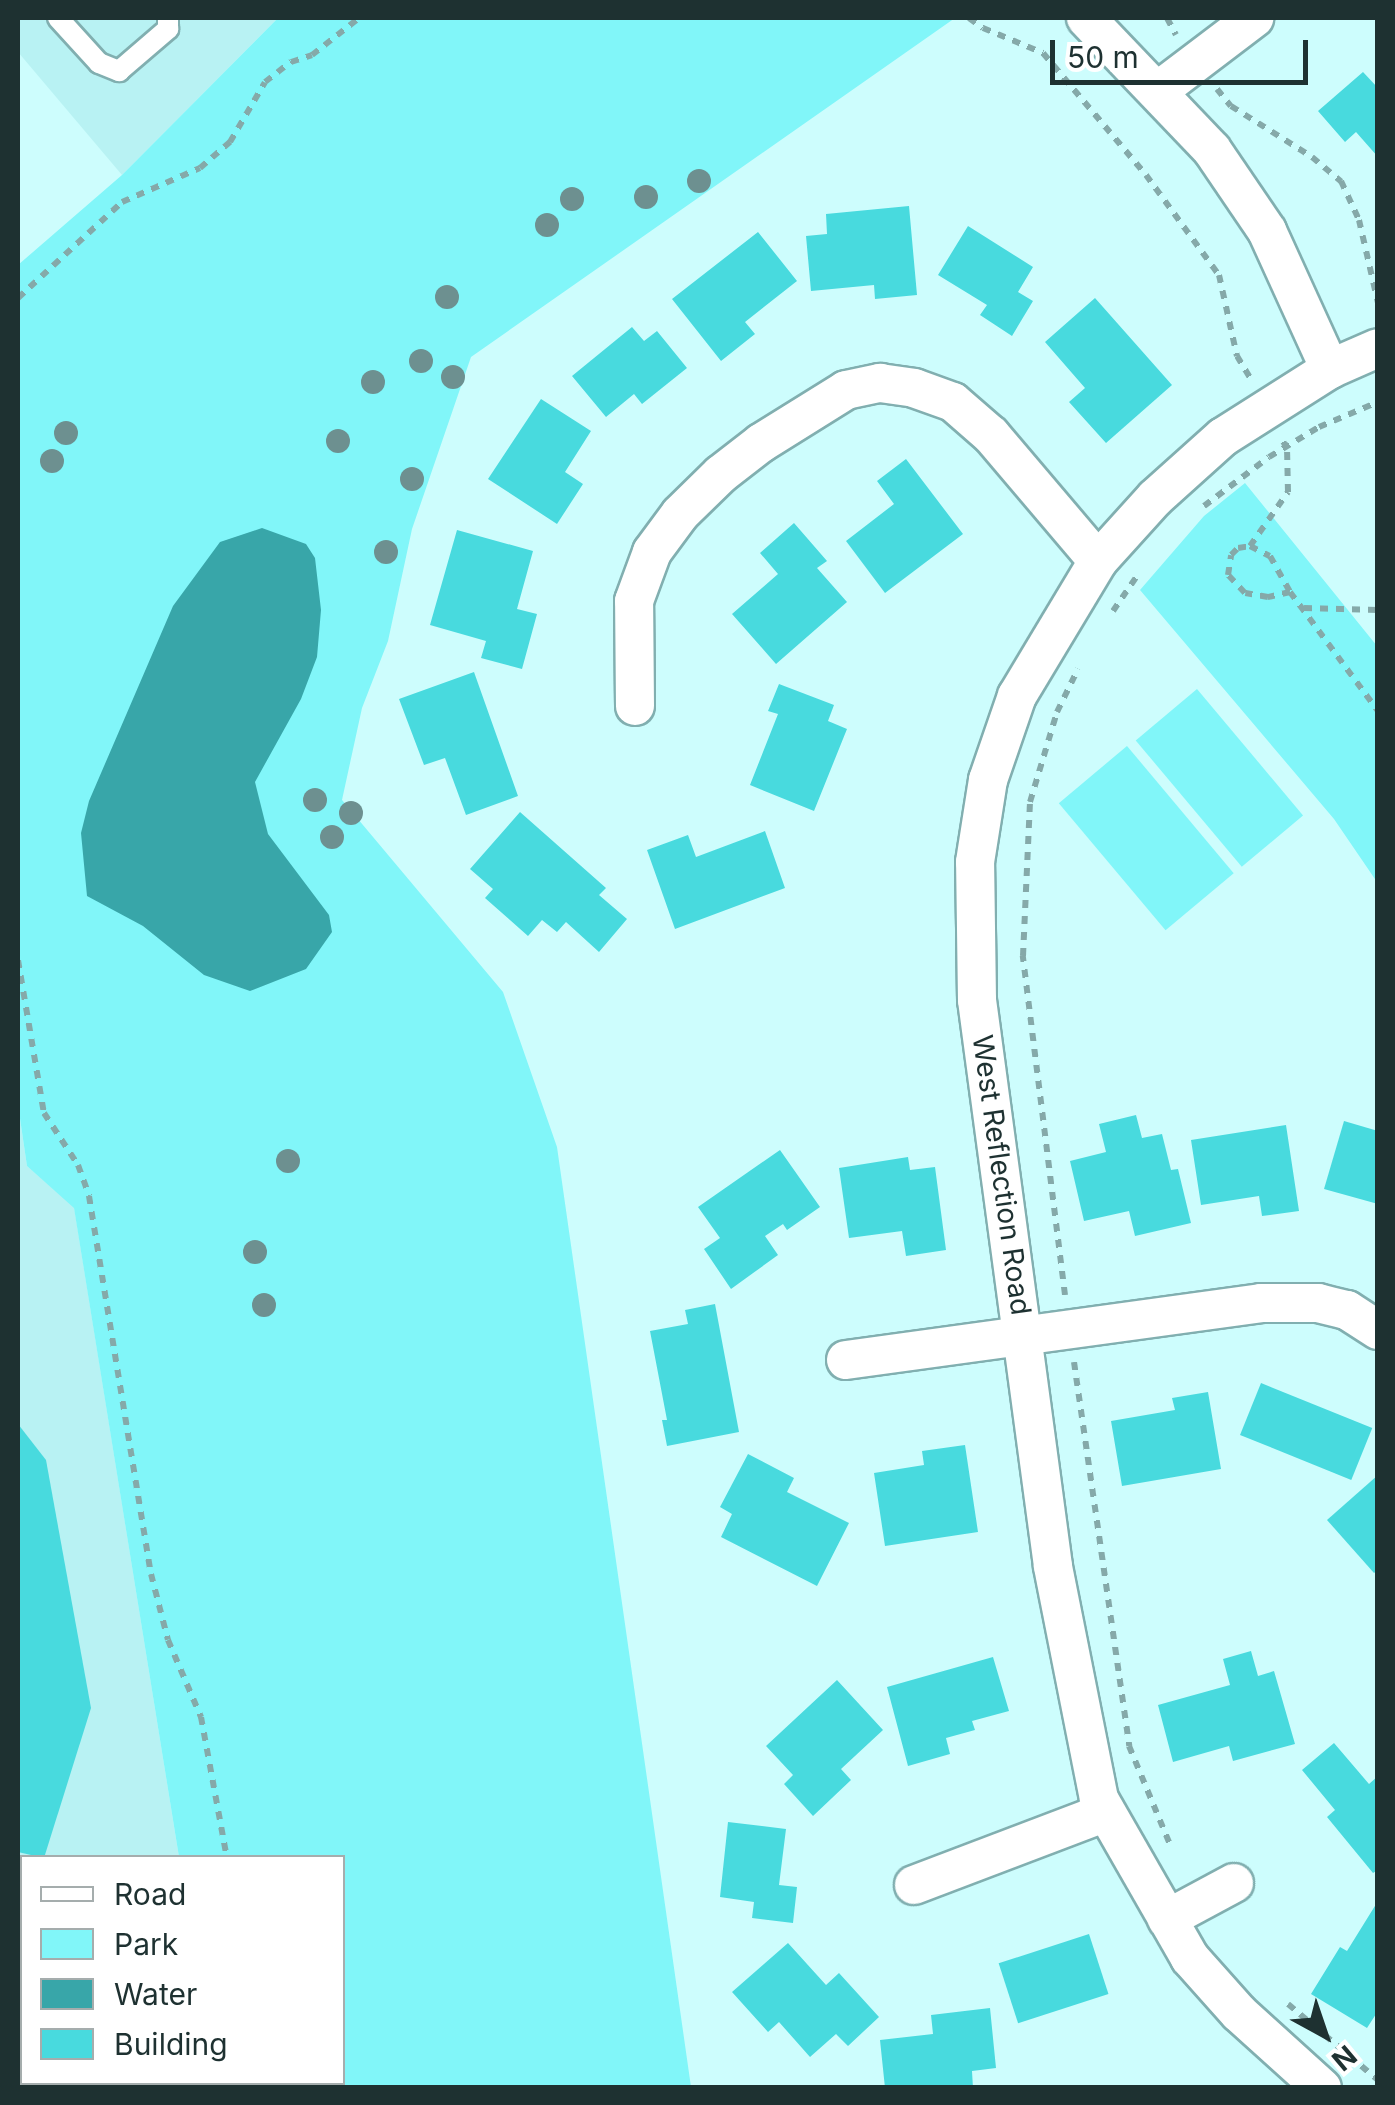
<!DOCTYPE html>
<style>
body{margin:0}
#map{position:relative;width:1395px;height:2105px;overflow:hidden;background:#cdfdfd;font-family:Inter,sans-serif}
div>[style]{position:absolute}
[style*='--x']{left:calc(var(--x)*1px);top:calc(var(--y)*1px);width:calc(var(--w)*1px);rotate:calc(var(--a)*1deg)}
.built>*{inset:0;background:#b8f2f3}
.green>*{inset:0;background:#81f6f9;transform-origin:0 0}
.water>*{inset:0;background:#38a6a9}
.building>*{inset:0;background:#48dade;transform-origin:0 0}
.path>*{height:6px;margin-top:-3px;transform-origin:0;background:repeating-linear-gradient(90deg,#85a9a9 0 8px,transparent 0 16px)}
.roads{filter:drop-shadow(2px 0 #81afb0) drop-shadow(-2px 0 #81afb0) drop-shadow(0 2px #81afb0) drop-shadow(0 -2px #81afb0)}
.lane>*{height:20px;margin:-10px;padding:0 10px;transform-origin:10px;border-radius:10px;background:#fff}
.street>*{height:38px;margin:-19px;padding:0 19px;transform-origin:19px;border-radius:19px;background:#fff}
.trees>*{width:24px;height:24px;margin:-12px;border-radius:50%;background:#6d9090}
span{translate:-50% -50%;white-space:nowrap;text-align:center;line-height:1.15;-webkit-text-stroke:10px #fff;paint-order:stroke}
.street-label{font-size:28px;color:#1e3131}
.frame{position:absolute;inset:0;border:20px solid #1e3131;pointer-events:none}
.legend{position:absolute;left:20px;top:1855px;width:325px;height:230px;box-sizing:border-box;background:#fff;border:2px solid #a5adad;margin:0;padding:12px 18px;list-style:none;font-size:30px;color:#1e3131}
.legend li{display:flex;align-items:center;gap:20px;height:50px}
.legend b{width:50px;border:2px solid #a5adad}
.north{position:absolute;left:1275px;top:1985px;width:100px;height:100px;-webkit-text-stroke:8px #fff;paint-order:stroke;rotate:140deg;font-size:28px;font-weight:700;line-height:40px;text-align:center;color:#1e3131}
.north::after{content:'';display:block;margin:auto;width:35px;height:45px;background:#1e3131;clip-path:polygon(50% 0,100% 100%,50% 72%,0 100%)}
.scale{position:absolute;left:1050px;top:40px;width:258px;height:45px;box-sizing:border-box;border:5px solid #1e3131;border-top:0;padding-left:12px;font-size:30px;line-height:35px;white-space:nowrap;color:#1e3131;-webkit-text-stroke:8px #fff;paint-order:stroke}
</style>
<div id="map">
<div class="built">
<i style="clip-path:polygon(18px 18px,278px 18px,122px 175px,18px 52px)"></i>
<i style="clip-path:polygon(18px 1105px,27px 1166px,74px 1207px,179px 1857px,22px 1858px,22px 2046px,18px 2048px)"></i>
</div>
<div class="green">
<i style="clip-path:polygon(278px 18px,955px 18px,471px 357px,412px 529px,388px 641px,362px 708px,342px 800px,503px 992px,557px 1147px,691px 2087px,216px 2087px,215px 2083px,342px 2082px,342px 1858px,179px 1857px,74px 1208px,27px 1166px,18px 1105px,18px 265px,122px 175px)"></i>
<i style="clip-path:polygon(1245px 483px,1377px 646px,1377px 882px,1334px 819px,1140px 590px,1204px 516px)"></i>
<i style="left:1197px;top:689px;width:165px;height:80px;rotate:50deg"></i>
<i style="left:1127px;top:746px;width:166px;height:89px;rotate:50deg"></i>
</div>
<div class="water">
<i style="clip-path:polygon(262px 528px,306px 544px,315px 558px,321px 610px,317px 657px,301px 699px,255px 782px,268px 834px,329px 915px,332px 932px,306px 969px,250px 991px,204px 975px,143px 926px,87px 896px,81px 833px,89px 801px,173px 606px,220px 542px)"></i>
</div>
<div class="building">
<i style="clip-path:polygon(1363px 72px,1378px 88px,1378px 157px,1356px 132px,1345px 142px,1318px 111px)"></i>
<i style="clip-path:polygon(909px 206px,917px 295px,875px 299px,874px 285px,811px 291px,806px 236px,827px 234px,826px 214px)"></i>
<i style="clip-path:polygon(968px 226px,1033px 267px,1018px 292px,1033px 301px,1012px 336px,980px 315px,987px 305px,938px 275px)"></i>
<i style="clip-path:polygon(758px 232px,797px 281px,745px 322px,755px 334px,721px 361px,672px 299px)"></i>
<i style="clip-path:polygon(1095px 298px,1172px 385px,1106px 443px,1069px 402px,1085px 388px,1045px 342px)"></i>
<i style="clip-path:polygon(632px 327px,644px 341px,657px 331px,687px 368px,642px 404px,634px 394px,606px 417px,572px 376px)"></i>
<i style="clip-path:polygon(541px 399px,591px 431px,565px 472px,583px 484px,557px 524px,488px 479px)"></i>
<i style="clip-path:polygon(906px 459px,963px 534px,885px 593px,846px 541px,894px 504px,877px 481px)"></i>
<i style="clip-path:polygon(794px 523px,827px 561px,817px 568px,847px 602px,776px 664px,732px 614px,778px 574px,760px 553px)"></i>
<i style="clip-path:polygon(457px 530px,533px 551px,517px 609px,537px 614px,522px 669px,481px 658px,486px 641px,430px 625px)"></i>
<i style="clip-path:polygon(474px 672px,518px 796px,466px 815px,445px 758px,424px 765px,399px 699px)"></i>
<i style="clip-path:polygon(779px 684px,834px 705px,828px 721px,847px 729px,814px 811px,750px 785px,778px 714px,768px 711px)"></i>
<i style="clip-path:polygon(520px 812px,606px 888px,599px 895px,627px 919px,599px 952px,566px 922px,557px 932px,542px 920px,528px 936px,485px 898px,493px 889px,470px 869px)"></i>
<i style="clip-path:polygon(765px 831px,785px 888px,675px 929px,647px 850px,688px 835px,696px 857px)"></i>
<i style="clip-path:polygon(1136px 1115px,1142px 1138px,1162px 1134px,1171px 1170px,1178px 1169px,1191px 1223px,1135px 1236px,1129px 1211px,1084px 1221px,1070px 1161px,1106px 1152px,1099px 1124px)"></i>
<i style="clip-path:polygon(1344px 1121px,1378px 1131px,1378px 1204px,1324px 1189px)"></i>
<i style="clip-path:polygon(1286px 1125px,1299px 1211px,1262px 1216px,1259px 1196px,1201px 1205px,1191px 1140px)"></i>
<i style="clip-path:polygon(780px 1150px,820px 1207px,787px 1230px,783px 1224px,765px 1236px,778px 1255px,731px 1289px,704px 1249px,720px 1238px,698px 1207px)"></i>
<i style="clip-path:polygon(908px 1157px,910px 1170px,935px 1167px,946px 1250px,906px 1256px,902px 1231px,849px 1238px,839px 1168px)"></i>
<i style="clip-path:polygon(715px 1304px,739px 1432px,667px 1446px,662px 1420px,667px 1420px,650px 1331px,688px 1324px,685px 1310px)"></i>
<i style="left:1261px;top:1383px;width:120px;height:56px;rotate:22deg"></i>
<i style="clip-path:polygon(1208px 1392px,1221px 1469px,1122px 1486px,1111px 1421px,1175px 1410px,1172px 1398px)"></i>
<i style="clip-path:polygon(18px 1424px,46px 1460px,91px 1708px,44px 1858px,18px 1852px)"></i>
<i style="clip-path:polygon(965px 1445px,978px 1532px,885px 1546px,874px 1473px,924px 1465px,922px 1451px)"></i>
<i style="clip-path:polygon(748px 1454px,794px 1478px,787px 1492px,849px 1523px,817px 1586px,721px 1537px,732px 1514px,720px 1507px)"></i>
<i style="clip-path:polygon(1378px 1475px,1378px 1570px,1374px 1573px,1327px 1520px)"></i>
<i style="clip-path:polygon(1251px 1651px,1258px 1676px,1274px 1671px,1295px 1744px,1233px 1761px,1229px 1746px,1173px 1762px,1158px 1705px,1230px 1685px,1223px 1659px)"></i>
<i style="clip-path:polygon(993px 1657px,1009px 1711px,972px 1721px,975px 1730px,946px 1738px,950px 1754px,908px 1766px,887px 1687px)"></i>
<i style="clip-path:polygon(837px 1680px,883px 1730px,841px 1769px,851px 1780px,813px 1816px,784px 1784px,793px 1775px,766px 1746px)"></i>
<i style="clip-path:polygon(1334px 1743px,1369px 1784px,1378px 1776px,1378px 1870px,1373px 1873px,1327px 1817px,1335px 1810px,1302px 1770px)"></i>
<i style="clip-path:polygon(728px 1822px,786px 1829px,779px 1885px,797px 1887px,793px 1923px,752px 1918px,754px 1902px,720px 1897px)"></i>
<i style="clip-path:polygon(1378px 1901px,1378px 2011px,1367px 2028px,1311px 1994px,1340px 1947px,1347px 1951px)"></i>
<i style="left:1089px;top:1934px;width:63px;height:95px;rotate:72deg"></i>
<i style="clip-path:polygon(788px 1943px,826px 1985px,839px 1973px,879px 2017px,848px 2046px,836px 2034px,810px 2057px,779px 2022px,768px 2032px,732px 1992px)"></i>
<i style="clip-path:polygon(990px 2008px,996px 2068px,972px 2071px,973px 2088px,885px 2088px,880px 2040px,933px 2034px,931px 2015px)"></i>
</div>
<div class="path">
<i style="--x:969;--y:18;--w:17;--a:36"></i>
<i style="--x:983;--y:28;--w:65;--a:22.6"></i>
<i style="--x:1043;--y:53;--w:160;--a:49.8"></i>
<i style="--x:1146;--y:175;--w:124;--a:53.9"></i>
<i style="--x:1219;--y:275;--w:83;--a:77.5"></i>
<i style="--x:1237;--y:356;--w:29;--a:59"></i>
<i style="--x:1167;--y:18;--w:19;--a:62"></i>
<i style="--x:1217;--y:89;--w:22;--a:51"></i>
<i style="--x:1231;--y:106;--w:96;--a:32.2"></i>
<i style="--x:1312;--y:157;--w:38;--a:40"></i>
<i style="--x:1341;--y:181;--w:43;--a:65.2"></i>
<i style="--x:1359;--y:220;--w:85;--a:77.1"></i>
<i style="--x:18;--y:298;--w:142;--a:-42.7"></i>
<i style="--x:122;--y:202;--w:85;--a:-23.6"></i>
<i style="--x:200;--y:168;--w:40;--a:-41"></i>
<i style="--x:230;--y:142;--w:69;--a:-59.7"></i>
<i style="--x:265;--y:82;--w:33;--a:-38"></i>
<i style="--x:291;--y:62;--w:22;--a:-18"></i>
<i style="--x:312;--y:55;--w:60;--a:-38.2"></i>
<i style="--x:1204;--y:506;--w:81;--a:-37"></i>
<i style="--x:1269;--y:457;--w:58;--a:-31"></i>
<i style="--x:1319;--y:427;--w:64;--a:-23"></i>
<i style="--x:1250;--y:546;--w:66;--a:-54.9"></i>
<i style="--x:1288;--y:492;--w:43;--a:-91.3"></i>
<i style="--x:1287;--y:449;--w:13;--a:-117"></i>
<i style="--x:1290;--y:592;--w:23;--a:167"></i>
<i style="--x:1268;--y:597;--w:23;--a:-170"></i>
<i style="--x:1245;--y:593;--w:25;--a:-133"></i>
<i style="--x:1228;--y:575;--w:20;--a:-81"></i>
<i style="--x:1231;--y:555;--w:10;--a:-45"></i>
<i style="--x:1238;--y:548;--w:12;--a:-9"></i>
<i style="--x:1250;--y:546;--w:22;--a:27"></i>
<i style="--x:1270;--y:556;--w:41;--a:60.9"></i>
<i style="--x:1290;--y:592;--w:148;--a:53.5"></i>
<i style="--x:1304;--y:608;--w:74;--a:1.5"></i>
<i style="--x:1113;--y:611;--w:42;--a:-55.6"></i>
<i style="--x:18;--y:960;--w:155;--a:80.4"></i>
<i style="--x:44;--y:1113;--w:62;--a:56.8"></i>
<i style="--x:78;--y:1165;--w:33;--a:70"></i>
<i style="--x:89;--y:1196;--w:383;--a:80.7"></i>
<i style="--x:151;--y:1574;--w:68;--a:75.6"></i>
<i style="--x:168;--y:1640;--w:84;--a:66.8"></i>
<i style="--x:201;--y:1717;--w:143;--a:79.6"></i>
<i style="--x:1065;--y:1295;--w:342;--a:-97.1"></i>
<i style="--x:1023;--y:956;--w:154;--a:-87.4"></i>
<i style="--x:1030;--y:802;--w:94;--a:-73.3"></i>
<i style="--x:1057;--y:712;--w:48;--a:-64"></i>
<i style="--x:1074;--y:1362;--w:388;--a:81.8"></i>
<i style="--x:1129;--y:1746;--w:109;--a:67.4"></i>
<i style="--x:1288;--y:2004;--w:118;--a:40.2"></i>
<i style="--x:272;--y:2082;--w:6;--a:81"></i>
</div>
<div class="roads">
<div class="lane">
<i style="--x:58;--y:18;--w:61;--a:47.7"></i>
<i style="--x:99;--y:63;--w:22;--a:22"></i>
<i style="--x:119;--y:71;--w:65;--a:-40.6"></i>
<i style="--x:168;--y:29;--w:11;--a:-90"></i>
</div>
<div class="street">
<i style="--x:1086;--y:18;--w:182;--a:46.3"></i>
<i style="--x:1212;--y:150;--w:98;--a:55.8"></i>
<i style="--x:1267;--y:231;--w:152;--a:65.5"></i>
<i style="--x:1158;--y:91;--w:121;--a:-37.2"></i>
<i style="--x:635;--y:706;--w:105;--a:-90.5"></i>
<i style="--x:634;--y:601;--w:52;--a:-69.8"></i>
<i style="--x:652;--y:552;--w:47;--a:-53.6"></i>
<i style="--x:680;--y:514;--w:57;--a:-44.3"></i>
<i style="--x:721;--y:474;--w:51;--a:-37.8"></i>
<i style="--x:761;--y:443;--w:100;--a:-31.9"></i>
<i style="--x:846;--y:390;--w:35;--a:-12"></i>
<i style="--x:880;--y:383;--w:34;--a:8"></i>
<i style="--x:914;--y:388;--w:41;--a:19.7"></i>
<i style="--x:953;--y:402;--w:50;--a:41"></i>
<i style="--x:991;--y:435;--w:165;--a:49.7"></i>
<i style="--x:846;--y:1360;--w:419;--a:-7.8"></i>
<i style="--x:1261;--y:1303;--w:57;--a:0"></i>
<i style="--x:1318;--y:1303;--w:30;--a:14"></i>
<i style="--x:1347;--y:1310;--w:37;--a:33"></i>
<i style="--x:914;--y:1885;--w:205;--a:-20.8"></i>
<i style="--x:1167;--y:1919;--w:76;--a:-28.2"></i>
<i style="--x:1322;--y:2088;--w:112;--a:-137.9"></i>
<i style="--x:1239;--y:2013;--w:74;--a:-131.7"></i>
<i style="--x:1190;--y:1958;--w:183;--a:-119.8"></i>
<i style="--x:1099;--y:1799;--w:237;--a:-101.2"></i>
<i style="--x:1053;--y:1566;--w:571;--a:-97.65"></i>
<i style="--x:977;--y:1000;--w:138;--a:-90.8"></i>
<i style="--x:975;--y:862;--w:83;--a:-81"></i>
<i style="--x:988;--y:780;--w:89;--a:-71"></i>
<i style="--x:1017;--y:696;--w:157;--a:-59"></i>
<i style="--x:1098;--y:561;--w:85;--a:-47.9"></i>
<i style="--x:1155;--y:498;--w:91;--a:-41.9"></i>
<i style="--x:1223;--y:437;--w:127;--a:-32.4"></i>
<i style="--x:1330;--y:369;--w:52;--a:-23.6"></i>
</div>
</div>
<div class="trees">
<i style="left:699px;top:181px"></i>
<i style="left:646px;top:197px"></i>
<i style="left:572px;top:199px"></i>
<i style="left:547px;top:225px"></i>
<i style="left:447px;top:297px"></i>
<i style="left:421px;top:361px"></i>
<i style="left:453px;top:377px"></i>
<i style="left:373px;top:382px"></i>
<i style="left:66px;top:433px"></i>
<i style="left:338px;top:441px"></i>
<i style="left:52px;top:461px"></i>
<i style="left:412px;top:479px"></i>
<i style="left:386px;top:552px"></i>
<i style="left:315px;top:800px"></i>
<i style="left:351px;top:813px"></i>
<i style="left:332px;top:837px"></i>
<i style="left:288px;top:1161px"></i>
<i style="left:255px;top:1252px"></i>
<i style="left:264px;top:1305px"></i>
</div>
<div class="street-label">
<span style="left:1002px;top:1175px;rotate:82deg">West Reflection Road</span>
</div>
<div class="frame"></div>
<ul class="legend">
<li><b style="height:12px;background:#fff"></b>Road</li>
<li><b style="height:28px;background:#81f6f9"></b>Park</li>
<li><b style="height:28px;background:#38a6a9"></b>Water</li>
<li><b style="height:28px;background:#48dade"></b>Building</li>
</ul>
<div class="north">N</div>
<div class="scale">50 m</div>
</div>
